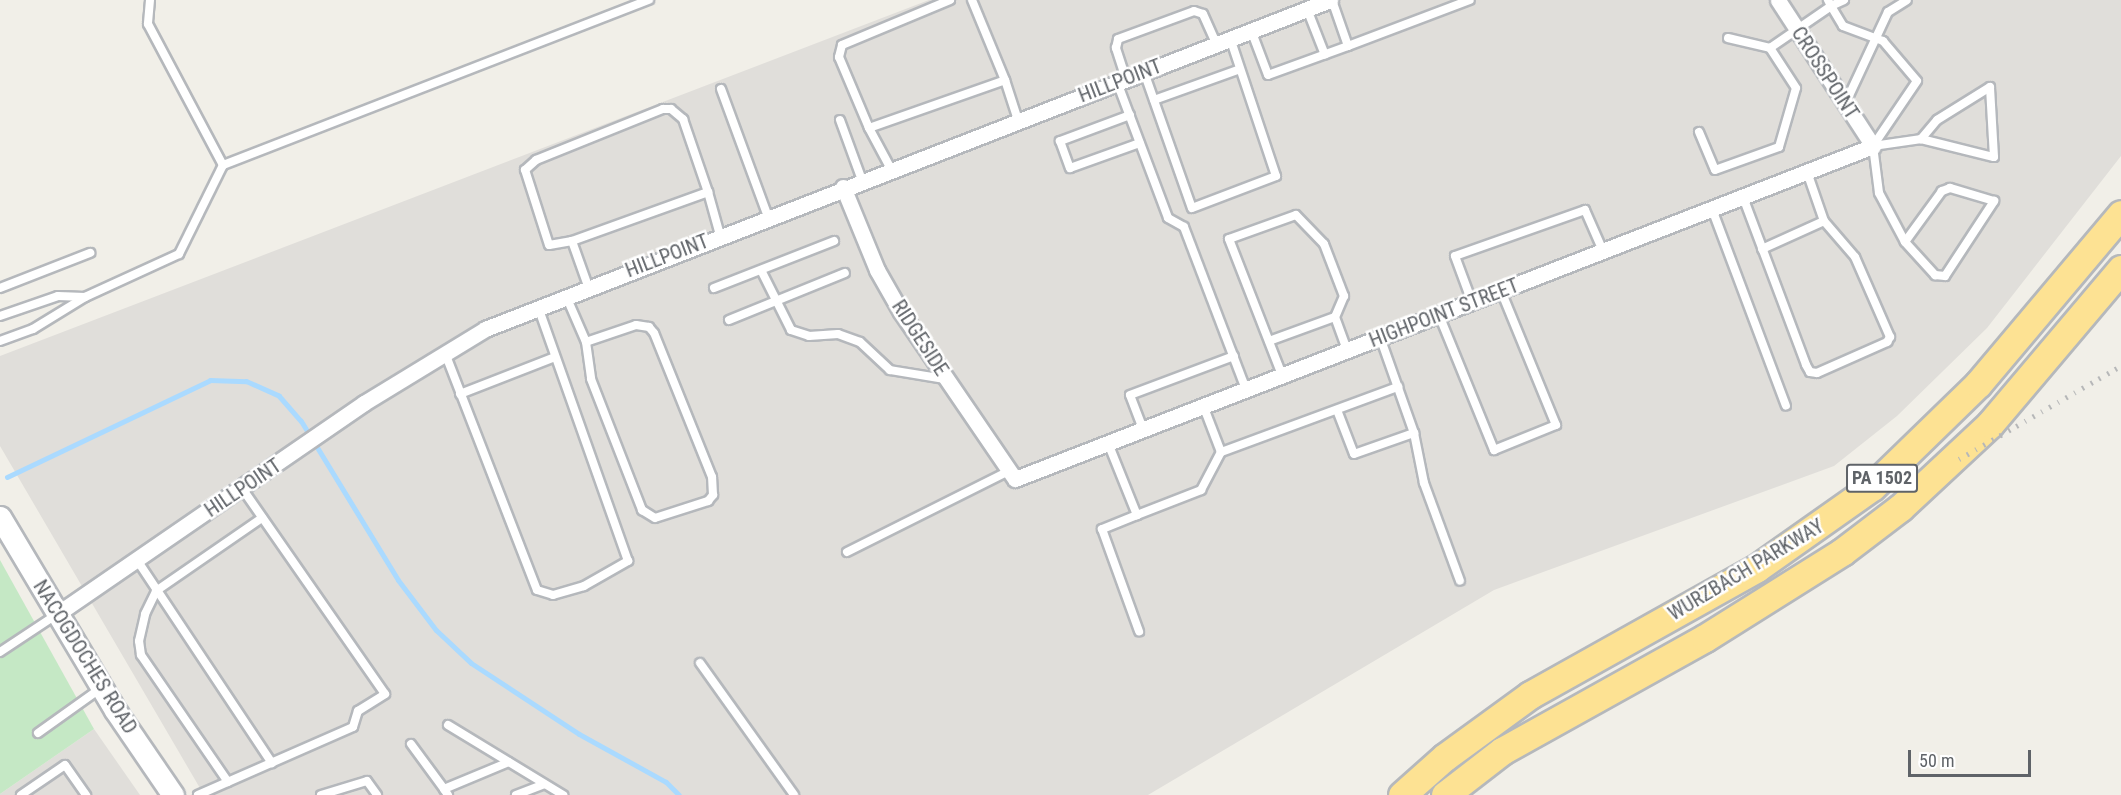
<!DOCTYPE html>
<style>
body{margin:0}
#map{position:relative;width:2121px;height:795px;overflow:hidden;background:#f1efe8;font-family:"Roboto Condensed",sans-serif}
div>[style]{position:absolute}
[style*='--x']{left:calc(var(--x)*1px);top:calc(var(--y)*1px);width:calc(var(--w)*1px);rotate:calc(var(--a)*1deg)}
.industrial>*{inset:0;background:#e0deda}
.green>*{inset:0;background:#c5e8c5}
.stream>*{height:5px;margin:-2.5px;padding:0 2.5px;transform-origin:2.5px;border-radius:2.5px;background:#aadaff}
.roads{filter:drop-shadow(2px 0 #b5b8bc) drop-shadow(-2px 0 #b5b8bc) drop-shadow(0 2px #b5b8bc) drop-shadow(0 -2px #b5b8bc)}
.service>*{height:8px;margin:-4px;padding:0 4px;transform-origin:4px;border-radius:4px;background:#fff}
.minor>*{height:15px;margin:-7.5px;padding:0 7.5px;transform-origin:7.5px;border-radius:7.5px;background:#fff}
.secondary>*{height:21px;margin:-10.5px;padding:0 10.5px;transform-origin:10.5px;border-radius:10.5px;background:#fff}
.motorway>*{height:27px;margin:-13.5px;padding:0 13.5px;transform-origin:13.5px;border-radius:13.5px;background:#fde293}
.rail>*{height:4.5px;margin-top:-2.25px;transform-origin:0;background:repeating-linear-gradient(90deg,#b6b7b8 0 1.5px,transparent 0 9.5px)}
span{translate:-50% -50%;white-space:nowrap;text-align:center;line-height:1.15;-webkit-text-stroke:5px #fff;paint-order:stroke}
.shield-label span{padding:2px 4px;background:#fff;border:2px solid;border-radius:4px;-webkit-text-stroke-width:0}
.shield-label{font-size:18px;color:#5f6368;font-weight:700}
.street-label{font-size:20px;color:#5f6368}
.scale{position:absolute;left:1908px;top:750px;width:123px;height:27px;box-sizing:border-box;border:3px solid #5f6368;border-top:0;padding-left:8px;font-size:18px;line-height:21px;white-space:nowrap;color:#5f6368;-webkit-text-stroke:4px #fff;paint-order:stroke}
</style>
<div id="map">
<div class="industrial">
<i style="clip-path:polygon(929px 0,2121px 0,2121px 156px,1987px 328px,1897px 416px,1834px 466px,1494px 590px,1148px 795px,204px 795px,0 446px,0 356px)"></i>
<i style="clip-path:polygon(94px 729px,140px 795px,0 795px,0 794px)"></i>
</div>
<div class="green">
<i style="clip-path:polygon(0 560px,94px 729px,0 794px)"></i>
</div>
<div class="stream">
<i style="--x:7;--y:477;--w:225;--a:-25.5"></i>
<i style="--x:210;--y:380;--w:36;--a:2"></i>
<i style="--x:246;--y:381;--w:36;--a:24"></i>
<i style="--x:279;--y:396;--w:33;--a:49"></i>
<i style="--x:301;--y:421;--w:186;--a:58.6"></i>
<i style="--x:398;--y:580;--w:63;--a:52.8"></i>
<i style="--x:436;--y:630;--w:48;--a:43.3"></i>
<i style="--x:471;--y:663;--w:129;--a:33.3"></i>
<i style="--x:579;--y:734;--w:99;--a:28.9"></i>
<i style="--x:666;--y:782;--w:18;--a:45"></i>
</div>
<div class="roads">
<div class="service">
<i style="--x:150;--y:0;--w:24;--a:95"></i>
<i style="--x:148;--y:24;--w:160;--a:62"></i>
<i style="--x:972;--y:0;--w:87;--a:67.6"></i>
<i style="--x:1844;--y:0;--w:14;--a:155"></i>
<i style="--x:1831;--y:6;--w:23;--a:59"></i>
<i style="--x:1843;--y:26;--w:43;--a:20.6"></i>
<i style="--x:1883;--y:41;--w:52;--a:49.6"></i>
<i style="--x:1917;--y:81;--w:78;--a:124.1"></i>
<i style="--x:1873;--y:146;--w:47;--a:82.7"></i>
<i style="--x:1879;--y:193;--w:55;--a:62"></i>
<i style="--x:1905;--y:242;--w:45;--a:47.7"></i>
<i style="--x:1935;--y:275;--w:10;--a:6"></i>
<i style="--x:1945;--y:276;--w:90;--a:-56.8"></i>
<i style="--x:1994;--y:201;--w:46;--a:-163.5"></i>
<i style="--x:1950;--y:188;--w:9;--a:159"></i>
<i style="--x:1942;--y:191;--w:63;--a:126"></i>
<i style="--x:1307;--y:9;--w:49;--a:68.6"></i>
<i style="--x:1251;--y:30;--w:48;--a:69.3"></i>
<i style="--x:1268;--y:75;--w:85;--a:-19.9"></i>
<i style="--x:1348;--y:46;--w:49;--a:-109.2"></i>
<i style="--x:1728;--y:38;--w:43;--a:13.4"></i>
<i style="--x:1770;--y:48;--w:74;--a:-34.5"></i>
<i style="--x:1831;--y:6;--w:7;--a:-117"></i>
<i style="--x:1348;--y:46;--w:130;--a:-20.7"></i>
<i style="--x:1144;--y:72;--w:144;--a:70.6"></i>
<i style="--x:1192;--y:208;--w:90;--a:-20.9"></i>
<i style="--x:1276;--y:176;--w:145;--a:-108.4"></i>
<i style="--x:1126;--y:79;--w:33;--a:-108"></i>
<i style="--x:1116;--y:48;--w:9;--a:-77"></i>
<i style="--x:1118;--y:39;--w:81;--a:-20.2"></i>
<i style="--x:1194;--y:11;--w:9;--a:18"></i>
<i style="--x:1203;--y:14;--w:32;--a:66"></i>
<i style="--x:1117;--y:82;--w:145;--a:69.4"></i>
<i style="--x:1168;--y:218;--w:18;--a:29"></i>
<i style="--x:1184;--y:227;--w:173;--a:69.1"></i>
<i style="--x:721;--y:89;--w:136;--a:69.8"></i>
<i style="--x:1154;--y:100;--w:91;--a:-19.8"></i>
<i style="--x:1846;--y:102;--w:99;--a:-65"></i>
<i style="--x:1888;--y:12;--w:22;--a:-32"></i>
<i style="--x:1130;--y:115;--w:75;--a:159.6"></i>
<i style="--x:1060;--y:141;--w:29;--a:70"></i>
<i style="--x:1070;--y:168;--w:74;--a:-19.7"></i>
<i style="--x:840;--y:120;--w:64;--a:69.9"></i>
<i style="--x:869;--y:128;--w:77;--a:-112.9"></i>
<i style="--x:839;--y:57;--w:12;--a:-76"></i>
<i style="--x:842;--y:45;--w:117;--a:-22.6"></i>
<i style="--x:1699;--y:132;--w:41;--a:67.2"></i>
<i style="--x:1715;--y:170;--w:68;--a:-19.8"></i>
<i style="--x:1779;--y:147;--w:61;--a:-73.9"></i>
<i style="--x:1796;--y:88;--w:48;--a:-123"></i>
<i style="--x:1873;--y:146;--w:49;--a:-8.3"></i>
<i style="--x:1921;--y:139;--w:75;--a:13.9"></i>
<i style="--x:1994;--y:157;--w:70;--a:-93.3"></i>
<i style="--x:1990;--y:87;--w:62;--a:148.1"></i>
<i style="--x:1937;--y:120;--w:25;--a:130"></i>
<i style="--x:891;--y:169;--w:47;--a:-118.2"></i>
<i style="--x:869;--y:128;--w:144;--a:-19.4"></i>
<i style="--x:1005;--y:80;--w:42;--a:72"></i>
<i style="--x:1743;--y:197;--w:179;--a:69.4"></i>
<i style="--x:1806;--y:365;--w:8;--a:60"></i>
<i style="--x:1810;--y:372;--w:7;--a:8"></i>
<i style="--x:1817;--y:373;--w:77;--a:-23.9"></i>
<i style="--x:1887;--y:342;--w:6;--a:-59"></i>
<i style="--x:1890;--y:337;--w:87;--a:-113.6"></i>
<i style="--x:1855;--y:257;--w:48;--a:-130.7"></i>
<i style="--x:1824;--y:221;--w:52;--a:-109.1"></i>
<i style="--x:1712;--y:209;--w:210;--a:69.4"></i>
<i style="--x:572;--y:241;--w:23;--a:170"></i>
<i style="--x:549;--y:245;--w:79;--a:-107.7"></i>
<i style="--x:525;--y:170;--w:15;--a:-42"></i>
<i style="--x:536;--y:160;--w:137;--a:-21.9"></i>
<i style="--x:663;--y:109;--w:8;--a:0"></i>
<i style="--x:671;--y:109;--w:16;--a:40"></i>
<i style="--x:683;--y:119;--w:77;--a:71.1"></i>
<i style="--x:1762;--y:249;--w:68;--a:-24.3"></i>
<i style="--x:761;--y:270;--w:67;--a:63.4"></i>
<i style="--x:791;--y:330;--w:19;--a:18"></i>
<i style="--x:809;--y:336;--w:29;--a:-4"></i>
<i style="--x:838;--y:334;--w:23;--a:20"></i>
<i style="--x:860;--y:342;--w:41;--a:43"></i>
<i style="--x:890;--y:370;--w:56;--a:9.3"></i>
<i style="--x:588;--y:286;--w:48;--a:-109.6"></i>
<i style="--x:572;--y:241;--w:145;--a:-19.8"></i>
<i style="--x:708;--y:192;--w:45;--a:74.4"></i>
<i style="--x:0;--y:288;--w:97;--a:-21.3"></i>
<i style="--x:714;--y:288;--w:129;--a:-21.4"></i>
<i style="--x:566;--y:296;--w:50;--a:66.5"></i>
<i style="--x:586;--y:342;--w:37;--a:82"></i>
<i style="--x:591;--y:379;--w:141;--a:68.7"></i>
<i style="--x:642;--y:510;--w:15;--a:32"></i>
<i style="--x:655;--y:518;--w:56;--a:-17.8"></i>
<i style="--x:708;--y:501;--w:8;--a:-50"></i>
<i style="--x:713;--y:495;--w:18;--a:-93"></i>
<i style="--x:712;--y:477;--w:155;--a:-111.9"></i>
<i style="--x:654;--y:333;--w:8;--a:-130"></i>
<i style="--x:649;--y:327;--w:13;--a:-171"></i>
<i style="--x:636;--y:325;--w:53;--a:161.2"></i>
<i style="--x:1472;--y:302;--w:49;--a:-110.3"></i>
<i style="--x:1455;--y:256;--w:138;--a:-19.5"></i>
<i style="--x:1585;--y:210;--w:45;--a:66.3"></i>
<i style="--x:1439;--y:315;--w:146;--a:67.8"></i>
<i style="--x:1494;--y:450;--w:67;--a:-22"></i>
<i style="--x:1556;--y:425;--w:145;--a:-112.3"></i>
<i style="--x:0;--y:316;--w:61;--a:-19"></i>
<i style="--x:58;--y:296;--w:27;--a:2"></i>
<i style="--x:729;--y:320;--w:125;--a:-22.1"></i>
<i style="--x:1380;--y:337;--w:102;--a:70.5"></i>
<i style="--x:1414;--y:433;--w:51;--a:78.7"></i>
<i style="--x:1424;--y:483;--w:104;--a:69.8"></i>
<i style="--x:0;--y:341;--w:35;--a:-20"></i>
<i style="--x:33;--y:329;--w:61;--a:-31.6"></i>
<i style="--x:85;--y:297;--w:103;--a:-24.6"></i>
<i style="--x:179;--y:254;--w:99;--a:-63.7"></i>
<i style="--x:223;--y:165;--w:457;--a:-21.2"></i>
<i style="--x:1269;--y:341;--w:70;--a:-20"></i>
<i style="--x:445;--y:353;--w:254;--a:68.8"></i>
<i style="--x:537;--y:590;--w:17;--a:17"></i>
<i style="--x:553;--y:595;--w:32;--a:-16"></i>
<i style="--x:584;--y:586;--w:51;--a:-29.6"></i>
<i style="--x:628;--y:561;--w:269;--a:-109.5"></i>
<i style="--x:1282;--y:375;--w:146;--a:-111.3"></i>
<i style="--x:1229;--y:239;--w:71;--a:-19.7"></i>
<i style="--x:1296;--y:215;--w:40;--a:46"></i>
<i style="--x:1324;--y:244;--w:56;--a:69"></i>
<i style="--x:1344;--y:296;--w:23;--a:113"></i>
<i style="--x:1335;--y:317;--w:35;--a:70"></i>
<i style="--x:460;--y:394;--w:102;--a:-21.3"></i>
<i style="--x:1337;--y:410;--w:47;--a:68.9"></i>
<i style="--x:1354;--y:454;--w:64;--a:-19.3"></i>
<i style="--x:1143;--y:429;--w:36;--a:-111"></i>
<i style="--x:1130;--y:395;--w:111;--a:-20.6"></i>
<i style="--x:1108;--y:443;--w:78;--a:68.1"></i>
<i style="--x:1137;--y:515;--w:69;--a:-21.3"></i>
<i style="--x:1201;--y:490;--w:43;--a:-62.2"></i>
<i style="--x:1221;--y:452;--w:50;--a:-111"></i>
<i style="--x:1221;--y:452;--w:189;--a:-20.2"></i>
<i style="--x:1137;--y:515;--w:38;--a:158"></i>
<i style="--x:1102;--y:529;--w:109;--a:70.1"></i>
<i style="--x:847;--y:552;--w:181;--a:-26.6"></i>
<i style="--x:137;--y:560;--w:244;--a:56.4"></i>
<i style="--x:0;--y:652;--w:67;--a:-33.5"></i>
<i style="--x:700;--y:663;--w:162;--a:54.5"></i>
<i style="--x:448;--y:725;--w:135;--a:31.3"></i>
<i style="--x:38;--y:733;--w:77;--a:-35.5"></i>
<i style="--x:411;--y:744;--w:56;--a:53.7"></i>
<i style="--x:228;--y:782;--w:154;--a:-124.4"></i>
<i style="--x:141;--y:655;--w:14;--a:-98"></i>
<i style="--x:139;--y:641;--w:28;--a:-77"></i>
<i style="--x:145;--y:614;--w:25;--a:-64"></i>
<i style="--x:156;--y:591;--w:129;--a:-34.6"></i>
<i style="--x:21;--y:795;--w:53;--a:-34.3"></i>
<i style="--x:65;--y:765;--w:37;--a:55"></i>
<i style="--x:198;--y:795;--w:169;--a:-23.7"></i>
<i style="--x:353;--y:727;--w:17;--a:-73"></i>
<i style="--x:358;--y:711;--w:32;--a:-32"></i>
<i style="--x:385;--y:694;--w:251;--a:-124.8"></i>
<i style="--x:321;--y:795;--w:48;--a:-16.9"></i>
<i style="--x:367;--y:781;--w:17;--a:54"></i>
<i style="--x:448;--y:795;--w:7;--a:-124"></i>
<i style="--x:444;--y:789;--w:70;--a:-22.6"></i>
<i style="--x:516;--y:795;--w:30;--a:-21"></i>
</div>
<div class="minor">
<i style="--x:843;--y:187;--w:90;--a:67.7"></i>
<i style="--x:877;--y:270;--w:48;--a:60.3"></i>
<i style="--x:901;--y:312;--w:202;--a:55.7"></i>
<i style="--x:1015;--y:479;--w:920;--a:-21.21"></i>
<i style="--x:1873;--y:146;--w:174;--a:-123.1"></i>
<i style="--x:57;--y:614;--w:373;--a:-34.5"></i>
<i style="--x:364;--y:403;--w:142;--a:-31.4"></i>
<i style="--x:485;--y:329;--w:907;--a:-21.27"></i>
</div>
<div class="secondary">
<i style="--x:0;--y:517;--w:225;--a:59.2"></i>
<i style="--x:115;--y:710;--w:103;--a:55.7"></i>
</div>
<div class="motorway">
<i style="--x:1402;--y:795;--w:57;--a:-41.5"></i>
<i style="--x:1445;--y:757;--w:105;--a:-36.1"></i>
<i style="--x:1530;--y:695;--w:260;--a:-29.2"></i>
<i style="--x:1757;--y:568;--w:141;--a:-35.2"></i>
<i style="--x:1872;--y:487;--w:148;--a:-44.2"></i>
<i style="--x:1978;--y:384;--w:222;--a:-49.9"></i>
<i style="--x:1445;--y:795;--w:72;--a:-37.7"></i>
<i style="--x:1502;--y:751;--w:232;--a:-29.1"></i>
<i style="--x:1705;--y:638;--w:162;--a:-32.1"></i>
<i style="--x:1842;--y:552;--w:73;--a:-37.2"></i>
<i style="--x:1900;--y:508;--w:123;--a:-43"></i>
<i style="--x:1990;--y:424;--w:203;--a:-49.8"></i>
</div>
</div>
<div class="rail">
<i style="--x:1959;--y:459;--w:187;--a:-29.9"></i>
</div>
<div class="shield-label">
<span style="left:1882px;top:478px">PA 1502</span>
</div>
<div class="street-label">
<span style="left:1825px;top:73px;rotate:57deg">CROSSPOINT</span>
<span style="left:1120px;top:81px;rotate:-21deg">HILLPOINT</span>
<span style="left:667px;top:256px;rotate:-21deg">HILLPOINT</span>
<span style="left:1444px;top:313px;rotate:-21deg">HIGHPOINT STREET</span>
<span style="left:920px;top:338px;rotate:57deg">RIDGESIDE</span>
<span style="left:243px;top:488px;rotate:-34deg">HILLPOINT</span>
<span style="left:1746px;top:570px;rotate:-31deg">WURZBACH PARKWAY</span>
<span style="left:85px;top:657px;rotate:58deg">NACOGDOCHES ROAD</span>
</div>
<div class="scale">50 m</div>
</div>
